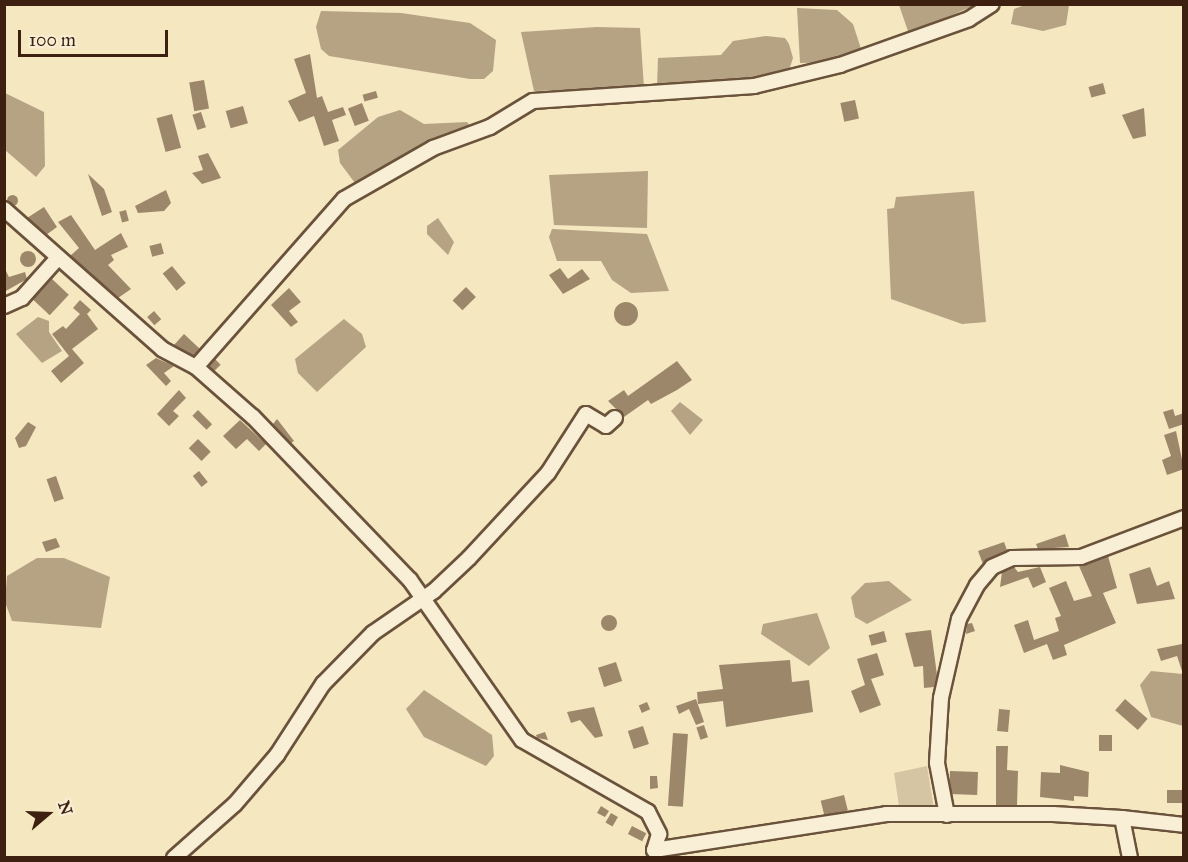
<!DOCTYPE html>
<style>
body{margin:0}
#map{position:relative;width:1188px;height:862px;overflow:hidden;background:#f5e7c0;font-family:"IM FELL Great Primer",serif}
div>[style]{position:absolute}
[style*='--x']{left:calc(var(--x)*1px);top:calc(var(--y)*1px);width:calc(var(--w)*1px);rotate:calc(var(--a)*1deg)}
.green>*{inset:0;background:#d6c5a2}
.water>*{inset:0;background:#b6a384}
.building>*{inset:0;background:#9d876b;transform-origin:0 0}
.round{border-radius:50%}
.roads{filter:drop-shadow(2px 0 #6b523b) drop-shadow(-2px 0 #6b523b) drop-shadow(0 2px #6b523b) drop-shadow(0 -2px #6b523b)}
.minor>*{height:14px;margin:-7px;padding:0 7px;transform-origin:7px;border-radius:7px;background:#f8efd6}
span{translate:-50% -50%;white-space:nowrap;text-align:center;line-height:1.15;-webkit-text-stroke:4.5px #f8efd6;paint-order:stroke}
.frame{position:absolute;inset:0;border:6px solid #3d200f;pointer-events:none}
.north{position:absolute;left:18px;top:784px;width:60px;height:60px;-webkit-text-stroke:4px #f8efd6;paint-order:stroke;rotate:71deg;font-size:16px;font-weight:700;line-height:24px;text-align:center;color:#3d200f}
.north::after{content:'';display:block;margin:auto;width:21px;height:27px;background:#3d200f;clip-path:polygon(50% 0,100% 100%,50% 72%,0 100%)}
.scale{position:absolute;left:18px;top:30px;width:150px;height:27px;box-sizing:border-box;border:3px solid #3d200f;border-top:0;padding-left:8px;font-size:18px;line-height:21px;white-space:nowrap;color:#3d200f;-webkit-text-stroke:4px #f8efd6;paint-order:stroke}
</style>
<div id="map">
<div class="green">
<i style="clip-path:polygon(927px 766px,934px 809px,899px 806px,894px 773px)"></i>
</div>
<div class="water">
<i style="clip-path:polygon(899px 5px,975px 5px,909px 34px)"></i>
<i style="clip-path:polygon(1025px 5px,1069px 5px,1066px 25px,1043px 31px,1011px 24px,1014px 9px)"></i>
<i style="clip-path:polygon(797px 8px,837px 10px,853px 24px,862px 52px,841px 62px,800px 63px)"></i>
<i style="clip-path:polygon(321px 11px,401px 13px,470px 23px,496px 40px,493px 71px,484px 79px,470px 79px,329px 56px,321px 49px,316px 27px)"></i>
<i style="clip-path:polygon(597px 27px,640px 28px,644px 88px,534px 91px,521px 32px)"></i>
<i style="clip-path:polygon(766px 36px,785px 38px,789px 44px,793px 58px,788px 73px,743px 83px,657px 87px,658px 58px,721px 55px,733px 41px)"></i>
<i style="clip-path:polygon(5px 93px,44px 112px,45px 166px,36px 177px,5px 150px)"></i>
<i style="clip-path:polygon(400px 110px,424px 124px,467px 122px,474px 131px,363px 185px,355px 183px,340px 163px,338px 150px,378px 117px)"></i>
<i style="clip-path:polygon(648px 171px,647px 228px,554px 225px,549px 175px)"></i>
<i style="clip-path:polygon(974px 191px,986px 322px,962px 324px,891px 299px,887px 209px,894px 208px,896px 197px)"></i>
<i style="clip-path:polygon(438px 218px,454px 242px,448px 255px,427px 234px,427px 226px)"></i>
<i style="clip-path:polygon(552px 229px,647px 234px,669px 291px,631px 293px,612px 280px,601px 261px,557px 261px,549px 237px)"></i>
<i style="clip-path:polygon(38px 317px,49px 321px,49px 332px,62px 351px,42px 363px,16px 334px)"></i>
<i style="clip-path:polygon(344px 319px,362px 334px,366px 347px,317px 392px,298px 373px,295px 359px)"></i>
<i style="clip-path:polygon(680px 402px,703px 420px,690px 435px,671px 411px)"></i>
<i style="clip-path:polygon(37px 558px,64px 558px,110px 577px,101px 628px,12px 621px,5px 602px,7px 576px)"></i>
<i style="clip-path:polygon(889px 581px,912px 600px,867px 624px,855px 617px,851px 597px,865px 583px)"></i>
<i style="clip-path:polygon(817px 613px,830px 648px,809px 666px,761px 634px,763px 624px)"></i>
<i style="clip-path:polygon(1151px 671px,1183px 674px,1183px 726px,1151px 717px,1140px 685px)"></i>
<i style="clip-path:polygon(424px 690px,492px 735px,494px 756px,486px 766px,424px 737px,406px 709px)"></i>
</div>
<div class="building">
<i style="clip-path:polygon(310px 54px,317px 98px,322px 96px,328px 112px,343px 107px,346px 115px,332px 120px,339px 141px,324px 146px,314px 116px,299px 122px,288px 101px,306px 93px,294px 59px)"></i>
<i style="left:204px;top:80px;width:29px;height:15px;rotate:80deg"></i>
<i style="left:1103px;top:83px;width:11px;height:15px;rotate:75deg"></i>
<i style="left:376px;top:91px;width:7px;height:14px;rotate:74deg"></i>
<i style="left:855px;top:100px;width:19px;height:15px;rotate:78deg"></i>
<i style="left:362px;top:103px;width:19px;height:15px;rotate:69deg"></i>
<i style="left:243px;top:106px;width:18px;height:18px;rotate:74deg"></i>
<i style="clip-path:polygon(1144px 108px,1146px 136px,1133px 139px,1122px 115px)"></i>
<i style="left:201px;top:112px;width:16px;height:9px;rotate:72deg"></i>
<i style="left:172px;top:114px;width:35px;height:16px;rotate:75deg"></i>
<i style="clip-path:polygon(208px 153px,221px 178px,202px 184px,192px 173px,203px 170px,198px 156px)"></i>
<i style="clip-path:polygon(88px 174px,104px 189px,112px 212px,102px 216px)"></i>
<i style="clip-path:polygon(166px 190px,171px 203px,164px 211px,138px 213px,135px 206px)"></i>
<i class="round" style="left:6.5px;top:194.5px;width:11px;height:11px"></i>
<i style="clip-path:polygon(44px 207px,57px 227px,46px 235px,27px 218px)"></i>
<i style="left:126px;top:210px;width:11px;height:7px;rotate:75deg"></i>
<i style="clip-path:polygon(71px 215px,95px 250px,121px 233px,128px 247px,111px 255px,114px 260px,108px 265px,131px 289px,118px 298px,70px 256px,79px 248px,58px 222px)"></i>
<i style="left:161px;top:243px;width:11px;height:12px;rotate:75deg"></i>
<i class="round" style="left:20px;top:251px;width:16px;height:16px"></i>
<i style="left:172px;top:266px;width:22px;height:12px;rotate:51deg"></i>
<i style="clip-path:polygon(4px 267px,9px 277px,25px 272px,27px 279px,4px 292px)"></i>
<i style="clip-path:polygon(560px 268px,568px 279px,582px 269px,590px 279px,563px 294px,549px 275px)"></i>
<i style="left:52px;top:279px;width:23px;height:28px;rotate:43deg"></i>
<i style="left:466px;top:287px;width:14px;height:19px;rotate:45deg"></i>
<i style="clip-path:polygon(289px 288px,301px 302px,289px 311px,298px 322px,291px 327px,271px 305px)"></i>
<i style="clip-path:polygon(80px 300px,91px 310px,87px 314px,98px 329px,72px 349px,84px 363px,61px 383px,51px 371px,69px 356px,52px 334px,63px 326px,66px 329px,80px 314px,73px 308px)"></i>
<i class="round" style="left:614px;top:302px;width:24px;height:24px"></i>
<i style="left:154px;top:311px;width:11px;height:9px;rotate:49deg"></i>
<i style="clip-path:polygon(184px 334px,200px 349px,194px 356px,174px 345px)"></i>
<i style="clip-path:polygon(156px 358px,174px 366px,164px 373px,171px 381px,166px 386px,146px 365px)"></i>
<i style="left:215px;top:359px;width:8px;height:9px;rotate:45deg"></i>
<i style="clip-path:polygon(677px 361px,692px 380px,677px 390px,651px 404px,648px 400px,624px 417px,608px 401px,624px 390px,628px 396px)"></i>
<i style="clip-path:polygon(179px 390px,186px 398px,173px 411px,179px 416px,169px 426px,157px 414px)"></i>
<i style="clip-path:polygon(1173px 409px,1175px 416px,1184px 413px,1184px 424px,1169px 429px,1163px 412px)"></i>
<i style="left:198px;top:410px;width:20px;height:8px;rotate:45deg"></i>
<i style="clip-path:polygon(277px 419px,294px 441px,291px 443px,273px 424px)"></i>
<i style="clip-path:polygon(240px 420px,266px 444px,259px 451px,247px 439px,236px 449px,223px 436px)"></i>
<i style="clip-path:polygon(28px 422px,36px 427px,26px 446px,19px 448px,15px 438px)"></i>
<i style="clip-path:polygon(1176px 431px,1184px 469px,1167px 475px,1162px 460px,1171px 456px,1164px 435px)"></i>
<i style="left:198px;top:439px;width:18px;height:13px;rotate:45deg"></i>
<i style="left:199px;top:471px;width:14px;height:8px;rotate:51deg"></i>
<i style="left:56px;top:476px;width:24px;height:10px;rotate:71deg"></i>
<i style="clip-path:polygon(1065px 534px,1069px 547px,1038px 549px,1036px 544px)"></i>
<i style="clip-path:polygon(56px 538px,60px 547px,46px 552px,42px 542px)"></i>
<i style="clip-path:polygon(1004px 542px,1007px 550px,983px 564px,978px 551px)"></i>
<i style="clip-path:polygon(1108px 556px,1117px 588px,1103px 593px,1116px 623px,1064px 645px,1067px 655px,1053px 660px,1047px 644px,1024px 653px,1014px 625px,1028px 620px,1034px 640px,1059px 631px,1055px 618px,1061px 616px,1049px 588px,1066px 581px,1074px 601px,1092px 596px,1079px 566px)"></i>
<i style="clip-path:polygon(1014px 567px,1018px 572px,1040px 567px,1046px 582px,1033px 588px,1028px 577px,1000px 587px,1002px 572px)"></i>
<i style="clip-path:polygon(1150px 567px,1157px 586px,1169px 581px,1175px 599px,1137px 604px,1129px 574px)"></i>
<i class="round" style="left:601px;top:615px;width:16px;height:16px"></i>
<i style="clip-path:polygon(972px 623px,975px 631px,966px 634px,967px 624px)"></i>
<i style="clip-path:polygon(931px 630px,937px 675px,934px 687px,924px 688px,923px 666px,914px 667px,905px 633px)"></i>
<i style="left:884px;top:631px;width:11px;height:16px;rotate:75deg"></i>
<i style="clip-path:polygon(1182px 644px,1184px 649px,1182px 671px,1177px 656px,1161px 661px,1157px 649px)"></i>
<i style="clip-path:polygon(877px 653px,884px 675px,871px 679px,881px 705px,860px 713px,851px 691px,865px 685px,857px 659px)"></i>
<i style="clip-path:polygon(790px 660px,792px 682px,809px 680px,813px 712px,726px 727px,723px 701px,698px 704px,697px 692px,723px 689px,719px 665px)"></i>
<i style="left:616px;top:662px;width:20px;height:19px;rotate:72deg"></i>
<i style="clip-path:polygon(696px 699px,704px 722px,696px 725px,689px 709px,679px 714px,676px 706px)"></i>
<i style="left:1125px;top:699px;width:30px;height:15px;rotate:41deg"></i>
<i style="left:647px;top:702px;width:8px;height:9px;rotate:67deg"></i>
<i style="clip-path:polygon(594px 707px,603px 736px,595px 738px,580px 720px,571px 723px,567px 712px)"></i>
<i style="left:999px;top:709px;width:11px;height:22px;rotate:5deg"></i>
<i style="left:704px;top:725px;width:13px;height:8px;rotate:72deg"></i>
<i style="left:643px;top:726px;width:19px;height:16px;rotate:72deg"></i>
<i style="clip-path:polygon(545px 732px,548px 740px,537px 738px,536px 735px)"></i>
<i style="left:673px;top:733px;width:15px;height:73px;rotate:4deg"></i>
<i style="left:1099px;top:735px;width:13px;height:16px"></i>
<i style="clip-path:polygon(996px 746px,1008px 746px,1007px 770px,1018px 771px,1017px 805px,996px 805px)"></i>
<i style="clip-path:polygon(1060px 765px,1089px 772px,1088px 797px,1074px 796px,1074px 801px,1040px 797px,1041px 772px,1060px 773px)"></i>
<i style="left:950px;top:771px;width:28px;height:23px;rotate:2deg"></i>
<i style="clip-path:polygon(650px 776px,657px 776px,658px 788px,650px 789px)"></i>
<i style="left:1184px;top:790px;width:13px;height:17px;rotate:90deg"></i>
<i style="left:844px;top:795px;width:16px;height:24px;rotate:76deg"></i>
<i style="clip-path:polygon(601px 806px,609px 811px,605px 817px,597px 813px)"></i>
<i style="left:611px;top:813px;width:8px;height:11px;rotate:30deg"></i>
<i style="left:632px;top:826px;width:16px;height:9px;rotate:27deg"></i>
</div>
<div class="roads">
<div class="minor">
<i style="--x:4;--y:209;--w:211;--a:41.5"></i>
<i style="--x:162;--y:349;--w:38;--a:28"></i>
<i style="--x:196;--y:367;--w:76;--a:41.3"></i>
<i style="--x:253;--y:417;--w:226;--a:46.1"></i>
<i style="--x:410;--y:580;--w:195;--a:55"></i>
<i style="--x:522;--y:740;--w:145;--a:29.7"></i>
<i style="--x:648;--y:812;--w:25;--a:63"></i>
<i style="--x:659;--y:834;--w:17;--a:107"></i>
<i style="--x:654;--y:850;--w:235;--a:-8.8"></i>
<i style="--x:886;--y:814;--w:167;--a:0"></i>
<i style="--x:1053;--y:814;--w:69;--a:3.3"></i>
<i style="--x:1122;--y:818;--w:41;--a:78.7"></i>
<i style="--x:4;--y:306;--w:20;--a:-24"></i>
<i style="--x:22;--y:298;--w:51;--a:-48.2"></i>
<i style="--x:196;--y:367;--w:224;--a:-48.6"></i>
<i style="--x:344;--y:199;--w:103;--a:-29.8"></i>
<i style="--x:433;--y:148;--w:61;--a:-20.2"></i>
<i style="--x:490;--y:127;--w:50;--a:-31.2"></i>
<i style="--x:533;--y:101;--w:222;--a:-3.9"></i>
<i style="--x:754;--y:86;--w:89;--a:-13.7"></i>
<i style="--x:840;--y:65;--w:137;--a:-19.6"></i>
<i style="--x:969;--y:19;--w:27;--a:-33"></i>
<i style="--x:947;--y:815;--w:53;--a:-100.9"></i>
<i style="--x:937;--y:763;--w:65;--a:-86.5"></i>
<i style="--x:941;--y:698;--w:81;--a:-77.2"></i>
<i style="--x:959;--y:619;--w:38;--a:-62"></i>
<i style="--x:977;--y:585;--w:23;--a:-50"></i>
<i style="--x:992;--y:567;--w:22;--a:-24"></i>
<i style="--x:1012;--y:558;--w:69;--a:-0.8"></i>
<i style="--x:1081;--y:557;--w:110;--a:-20.7"></i>
<i style="--x:1122;--y:818;--w:62;--a:6.4"></i>
<i style="--x:174;--y:858;--w:81;--a:-41.5"></i>
<i style="--x:235;--y:804;--w:65;--a:-49.4"></i>
<i style="--x:277;--y:755;--w:85;--a:-57.1"></i>
<i style="--x:323;--y:684;--w:71;--a:-45.6"></i>
<i style="--x:373;--y:633;--w:74;--a:-34.5"></i>
<i style="--x:434;--y:591;--w:48;--a:-43.3"></i>
<i style="--x:469;--y:558;--w:116;--a:-47.1"></i>
<i style="--x:548;--y:473;--w:70;--a:-57.2"></i>
<i style="--x:586;--y:414;--w:23;--a:31"></i>
<i style="--x:606;--y:426;--w:12;--a:-42"></i>
</div>
</div>
<div class="frame"></div>
<div class="north">N</div>
<div class="scale">100 m</div>
</div>
